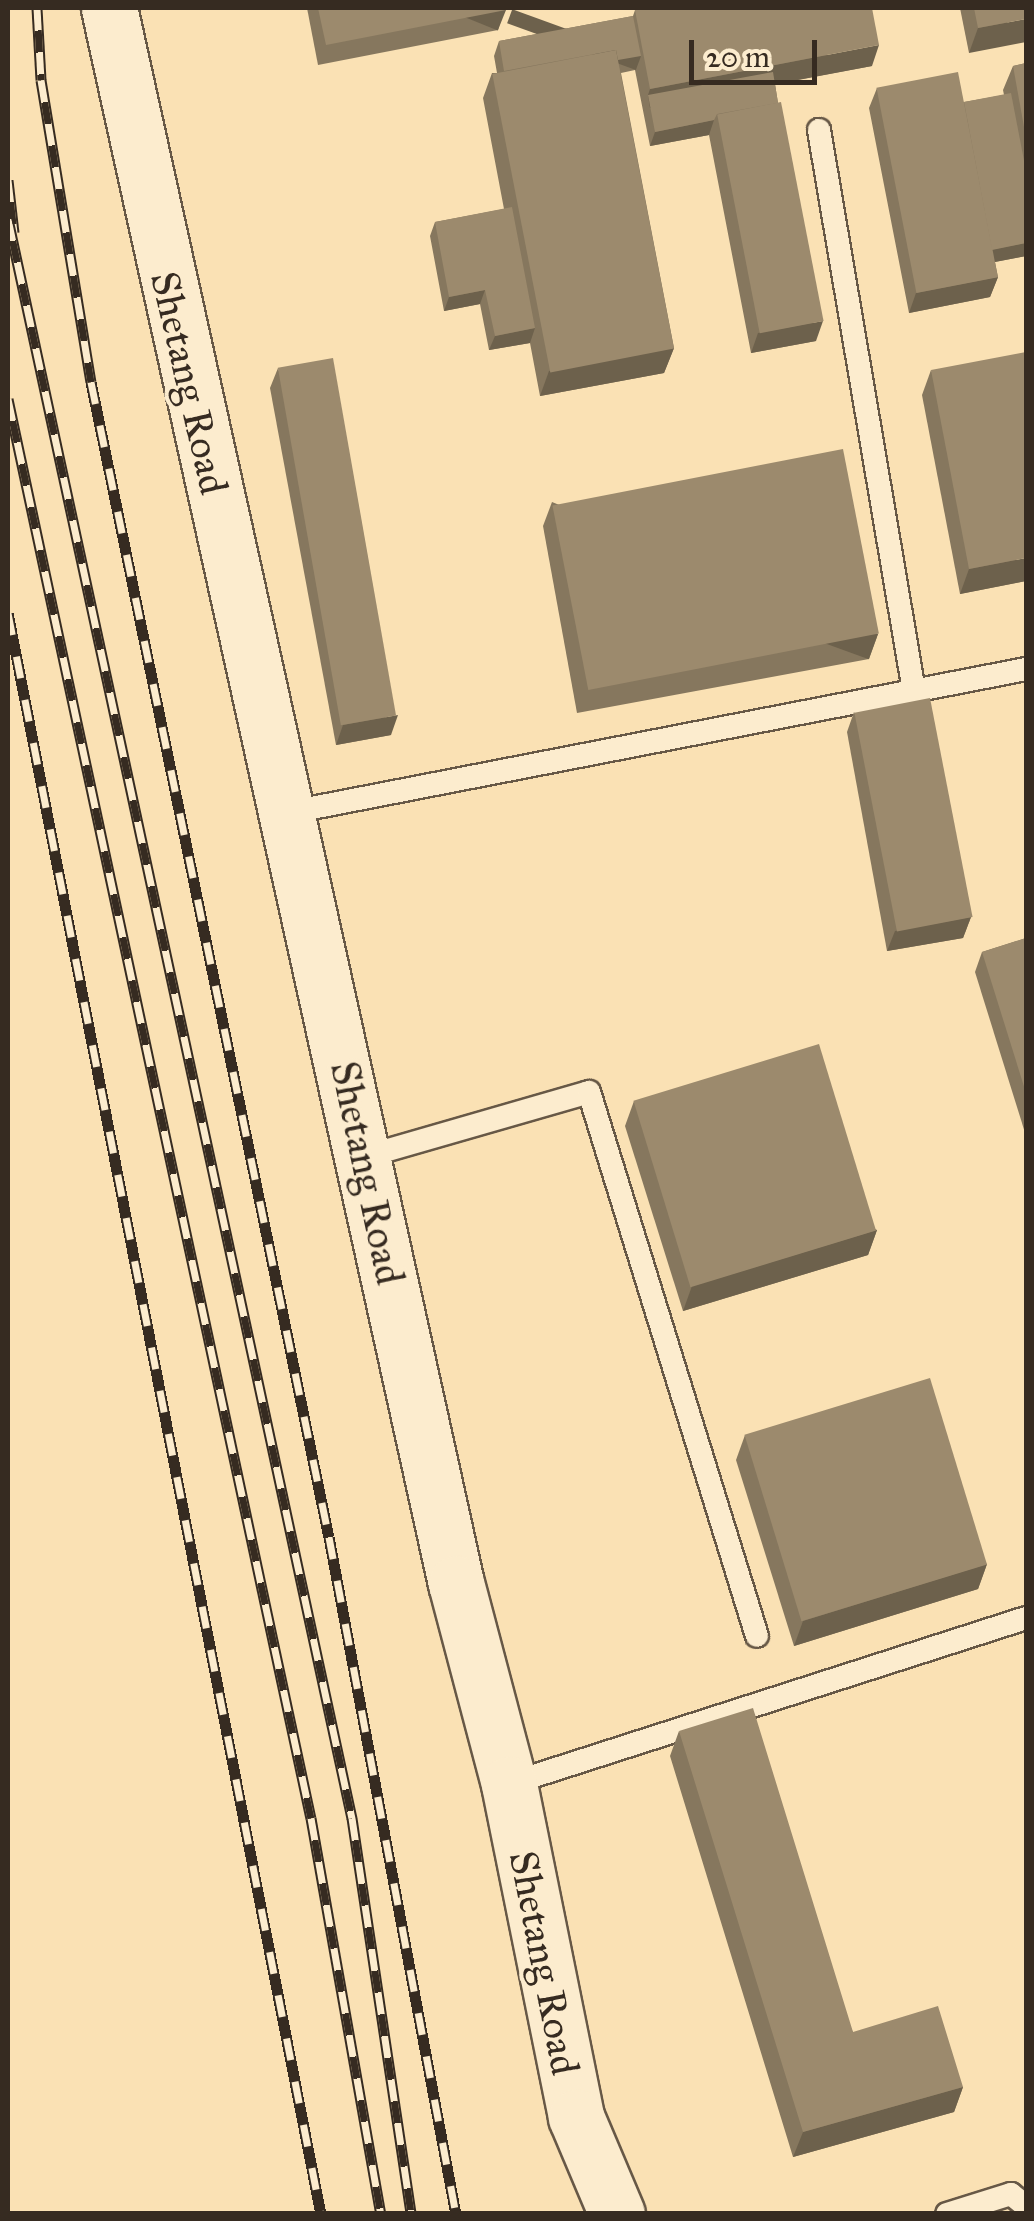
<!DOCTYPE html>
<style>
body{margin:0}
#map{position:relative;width:1034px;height:2221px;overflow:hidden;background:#fae1b4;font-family:"IM FELL Great Primer",serif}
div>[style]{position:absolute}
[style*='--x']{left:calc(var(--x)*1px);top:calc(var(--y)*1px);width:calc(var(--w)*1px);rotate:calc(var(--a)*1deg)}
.roads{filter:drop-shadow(2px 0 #675846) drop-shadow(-2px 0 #675846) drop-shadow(0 2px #675846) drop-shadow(0 -2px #675846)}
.lane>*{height:22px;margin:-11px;padding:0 11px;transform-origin:11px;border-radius:11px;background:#fcecce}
.secondary>*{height:55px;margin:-27.5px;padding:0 27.5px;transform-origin:27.5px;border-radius:27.5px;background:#fcecce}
.rail>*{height:11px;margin-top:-5.5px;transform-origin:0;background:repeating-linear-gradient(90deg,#fcecce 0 22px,#362b21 0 44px);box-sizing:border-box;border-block:2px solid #362b21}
.wall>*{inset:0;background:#86775e}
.shaded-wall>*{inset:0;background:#6d614c;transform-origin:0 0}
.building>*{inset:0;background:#9c8a6d;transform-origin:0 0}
span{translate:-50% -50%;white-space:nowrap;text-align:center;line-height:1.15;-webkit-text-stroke:8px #fcecce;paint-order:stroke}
.street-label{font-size:40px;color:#362b21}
.frame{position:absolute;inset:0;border:10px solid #362b21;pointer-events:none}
.scale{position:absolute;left:689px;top:40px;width:128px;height:45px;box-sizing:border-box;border:5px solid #362b21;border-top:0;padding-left:12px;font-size:30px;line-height:35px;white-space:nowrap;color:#362b21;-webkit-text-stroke:8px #fcecce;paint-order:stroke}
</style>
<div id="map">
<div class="roads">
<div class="lane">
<i style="--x:819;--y:130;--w:569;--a:80.39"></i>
<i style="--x:286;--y:813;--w:754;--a:-11.01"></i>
<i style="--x:364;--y:1157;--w:234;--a:-16.1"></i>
<i style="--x:589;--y:1092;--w:569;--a:72.84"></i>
<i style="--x:509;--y:1784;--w:543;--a:-17.8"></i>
<i style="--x:947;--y:2214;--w:67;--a:-17.4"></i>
<i style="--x:1011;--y:2194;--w:19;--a:39"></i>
</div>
<div class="secondary">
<i style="--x:109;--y:8;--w:1613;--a:77.58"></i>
<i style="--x:456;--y:1583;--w:208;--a:75.2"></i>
<i style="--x:509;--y:1784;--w:340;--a:78.6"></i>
<i style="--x:576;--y:2117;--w:105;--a:67.1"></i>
</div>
</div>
<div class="rail">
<i style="--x:37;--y:8;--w:72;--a:86.8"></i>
<i style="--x:41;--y:80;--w:306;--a:80.6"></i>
<i style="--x:91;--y:382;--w:1179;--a:78.36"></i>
<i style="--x:329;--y:1537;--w:689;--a:79.38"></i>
<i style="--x:8;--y:180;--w:53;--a:83.5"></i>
<i style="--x:8;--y:219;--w:1636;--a:77.86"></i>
<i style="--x:352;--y:1818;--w:400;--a:81.5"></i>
<i style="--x:8;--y:399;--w:1451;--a:77.95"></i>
<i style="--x:311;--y:1818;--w:402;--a:80"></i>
<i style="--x:8;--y:613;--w:1631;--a:78.94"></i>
</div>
<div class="wall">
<i style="clip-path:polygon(307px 8px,505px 8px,498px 30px,318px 65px)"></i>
<i style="clip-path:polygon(960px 8px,1026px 8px,969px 53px)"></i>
<i style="clip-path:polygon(635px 10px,872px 66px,775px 84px,816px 341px,751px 353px,709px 135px,650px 146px,635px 70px,621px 73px,674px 348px,664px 373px,540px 396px,530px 343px,489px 350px,480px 304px,444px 311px,430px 236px,435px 222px,504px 209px,483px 98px,492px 73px,497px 73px,494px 56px,499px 41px,633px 16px)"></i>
<i style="clip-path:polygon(1026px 63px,1026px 256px,995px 262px,998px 277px,990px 297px,909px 313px,869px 108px,877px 88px,964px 102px,1004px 95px,1003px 90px,1013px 66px)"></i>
<i style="clip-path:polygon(278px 368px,391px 735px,336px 745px,270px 388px)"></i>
<i style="clip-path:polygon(931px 370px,1026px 581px,960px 594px,922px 395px)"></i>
<i style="clip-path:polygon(552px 502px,878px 634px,869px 659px,577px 713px,543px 526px)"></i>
<i style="clip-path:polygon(854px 712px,971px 917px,963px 938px,887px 951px,847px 732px)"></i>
<i style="clip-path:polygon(1026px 938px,1026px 1136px,975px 972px,982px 952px)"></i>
<i style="clip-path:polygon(634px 1101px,877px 1230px,868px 1255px,683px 1311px,625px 1126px)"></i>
<i style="clip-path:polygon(745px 1435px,987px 1564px,978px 1589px,794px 1646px,736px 1460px)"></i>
<i style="clip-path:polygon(679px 1731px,853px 2032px,963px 2087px,954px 2112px,793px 2157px,670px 1756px)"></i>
</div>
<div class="shaded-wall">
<i style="left:506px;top:10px;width:22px;height:183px;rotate:112deg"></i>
<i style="clip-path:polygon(1026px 19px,1026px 42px,969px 53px,978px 28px)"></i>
<i style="clip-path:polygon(879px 45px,872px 66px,650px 108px,648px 95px,650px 89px)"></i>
<i style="left:641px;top:56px;width:15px;height:137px;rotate:110deg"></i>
<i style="clip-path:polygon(714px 120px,709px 135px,650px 146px,655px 132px)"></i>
<i style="clip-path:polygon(1026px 243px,1026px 256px,984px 264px,989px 250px)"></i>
<i style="clip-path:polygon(998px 277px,990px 297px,909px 313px,916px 293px)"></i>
<i style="clip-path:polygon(485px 290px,480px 304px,444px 311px,449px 297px)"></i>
<i style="clip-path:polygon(823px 321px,816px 341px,751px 353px,758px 333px)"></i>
<i style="clip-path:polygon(535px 328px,530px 343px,489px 350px,495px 336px)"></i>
<i style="clip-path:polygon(674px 348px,664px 373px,540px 396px,549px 371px)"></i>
<i style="clip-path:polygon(1026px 558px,1026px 581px,960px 594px,969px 569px)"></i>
<i style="left:878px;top:634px;width:27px;height:297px;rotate:110deg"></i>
<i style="clip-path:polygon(398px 715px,391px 735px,336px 745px,343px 725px)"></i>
<i style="clip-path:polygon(971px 917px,963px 938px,887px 951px,895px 931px)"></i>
<i style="clip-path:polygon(877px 1230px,868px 1255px,683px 1311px,692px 1286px)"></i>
<i style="clip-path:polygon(987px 1564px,978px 1589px,794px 1646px,803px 1621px)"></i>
<i style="clip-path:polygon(963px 2087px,954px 2112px,793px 2157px,803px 2132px)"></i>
</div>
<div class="building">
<i style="clip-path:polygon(318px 8px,505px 8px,506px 10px,326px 45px)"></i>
<i style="clip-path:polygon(649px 8px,872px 8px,879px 45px,650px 89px,635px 10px)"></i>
<i style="clip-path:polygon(974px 8px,1026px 8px,1026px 19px,978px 28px)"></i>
<i style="clip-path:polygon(633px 16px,641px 56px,618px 60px,616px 50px,504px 71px,499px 41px)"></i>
<i style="left:616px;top:50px;width:304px;height:126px;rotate:79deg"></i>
<i style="clip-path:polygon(1026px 63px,1026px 138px,1013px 66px)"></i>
<i style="clip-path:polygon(773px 72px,778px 103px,717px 114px,714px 120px,655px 132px,648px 95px)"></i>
<i style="left:958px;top:72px;width:209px;height:83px;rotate:79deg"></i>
<i style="clip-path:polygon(1011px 93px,1026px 171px,1026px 243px,992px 250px,964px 102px)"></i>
<i style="left:781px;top:102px;width:223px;height:65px;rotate:79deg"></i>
<i style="clip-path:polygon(512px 207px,535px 328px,495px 336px,485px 290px,449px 297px,435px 222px)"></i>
<i style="clip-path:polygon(1026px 352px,1026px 558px,969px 569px,931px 370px)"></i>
<i style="left:333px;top:358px;width:363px;height:56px;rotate:80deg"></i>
<i style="left:843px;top:449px;width:188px;height:296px;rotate:79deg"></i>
<i style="left:930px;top:698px;width:223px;height:77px;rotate:79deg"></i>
<i style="clip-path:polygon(1026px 938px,1026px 1093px,982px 952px)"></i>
<i style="left:819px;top:1044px;width:195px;height:194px;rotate:73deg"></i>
<i style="left:930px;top:1378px;width:195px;height:194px;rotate:73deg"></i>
<i style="clip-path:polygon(753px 1708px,853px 2032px,938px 2006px,963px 2087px,803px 2132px,679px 1731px)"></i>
</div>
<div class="street-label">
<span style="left:189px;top:383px;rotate:77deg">Shetang Road</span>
<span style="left:367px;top:1173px;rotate:78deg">Shetang Road</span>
<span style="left:544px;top:1963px;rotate:79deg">Shetang Road</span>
</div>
<div class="frame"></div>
<div class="scale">20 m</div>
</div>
